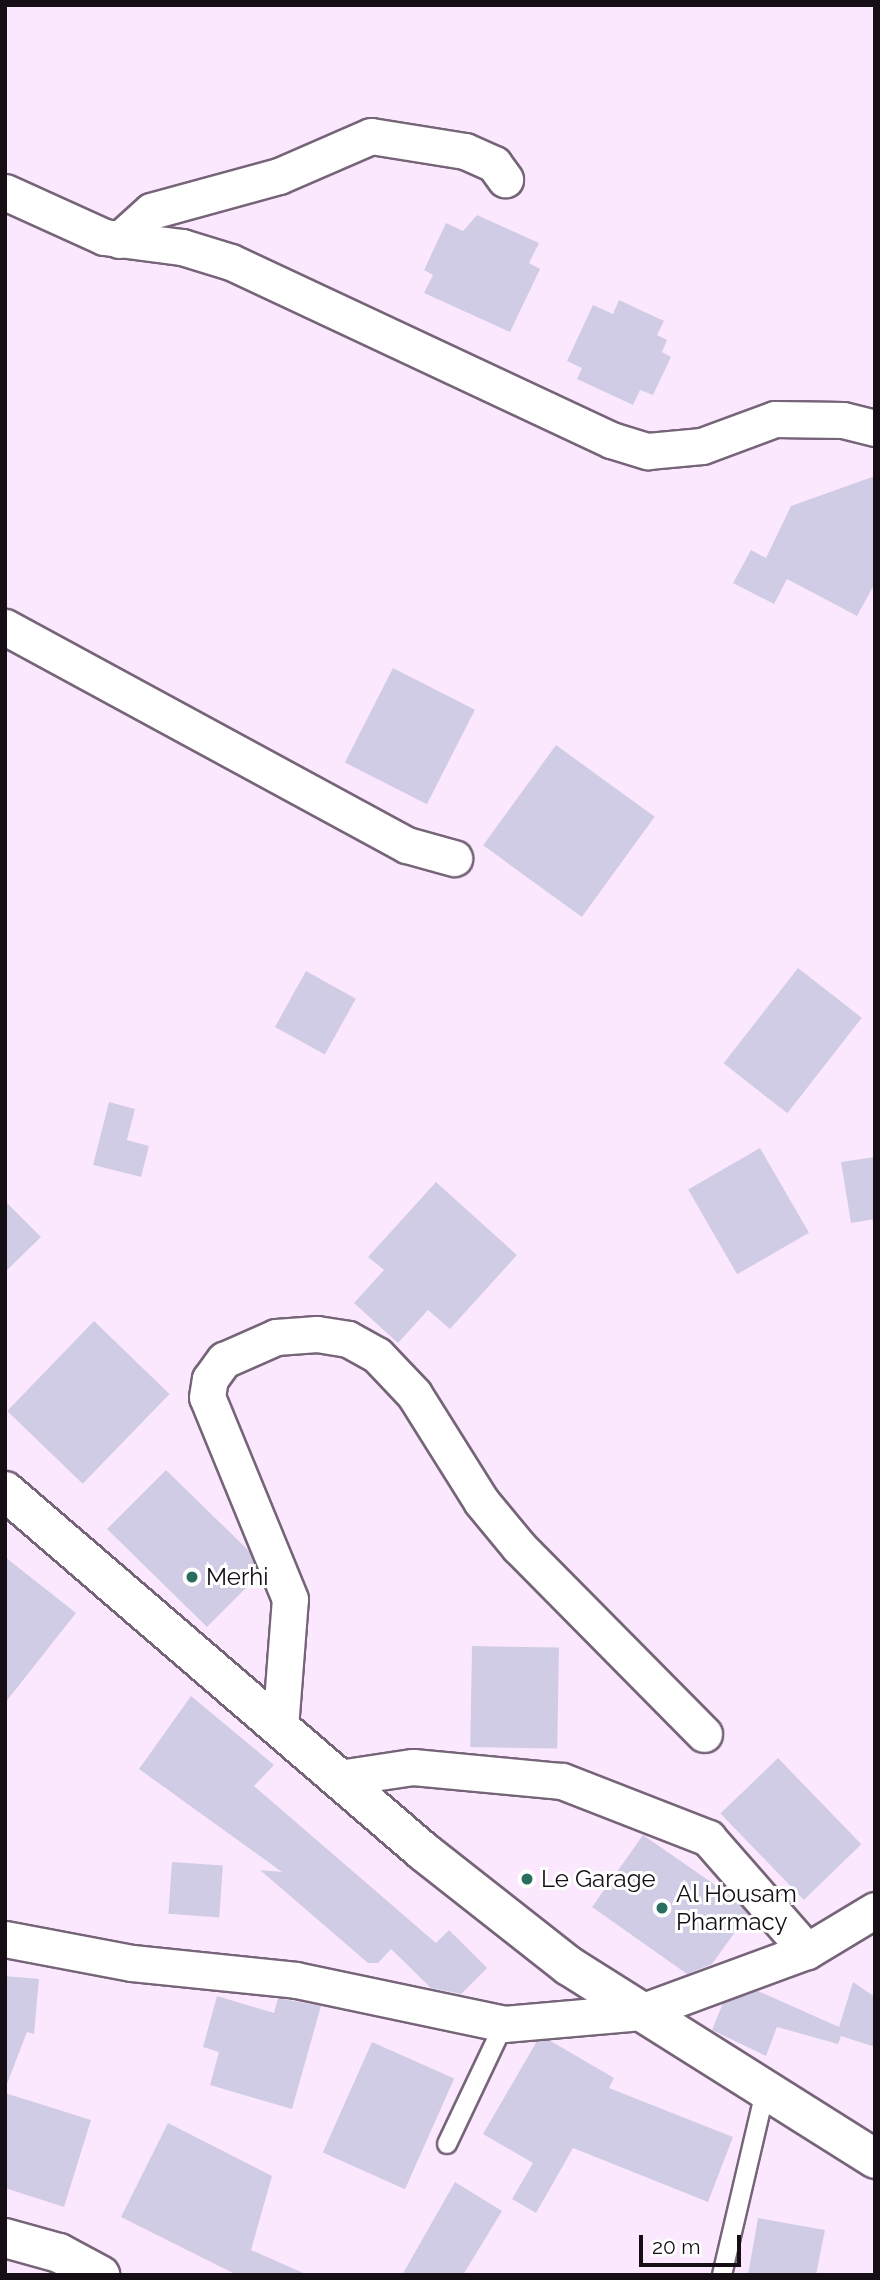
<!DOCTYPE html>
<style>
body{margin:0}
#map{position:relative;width:880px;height:2280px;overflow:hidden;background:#fce8fe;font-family:Raleway,sans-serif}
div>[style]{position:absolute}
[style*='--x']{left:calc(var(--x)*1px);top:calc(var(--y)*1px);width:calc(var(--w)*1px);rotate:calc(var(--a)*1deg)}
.building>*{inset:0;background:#d1cce6;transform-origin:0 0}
.roads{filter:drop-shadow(2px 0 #766478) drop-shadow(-2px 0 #766478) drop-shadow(0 2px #766478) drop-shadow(0 -2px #766478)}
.service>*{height:18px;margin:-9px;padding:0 9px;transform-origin:9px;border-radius:9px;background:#fff}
.minor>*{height:35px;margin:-17.5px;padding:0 17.5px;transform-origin:17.5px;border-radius:17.5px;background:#fff}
.secondary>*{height:38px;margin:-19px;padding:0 19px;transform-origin:19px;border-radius:19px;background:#fff}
.primary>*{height:38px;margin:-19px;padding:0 19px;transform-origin:19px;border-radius:19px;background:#fff}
.dots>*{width:19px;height:19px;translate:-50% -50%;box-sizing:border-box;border:4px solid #fff;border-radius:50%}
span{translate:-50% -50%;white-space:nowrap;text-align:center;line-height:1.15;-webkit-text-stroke:6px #fff;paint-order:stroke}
.poi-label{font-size:24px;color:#150e15}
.left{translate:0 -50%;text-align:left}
.frame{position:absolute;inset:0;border:7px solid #150e15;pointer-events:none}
.scale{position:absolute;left:639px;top:2235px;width:102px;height:32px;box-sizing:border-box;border:4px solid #150e15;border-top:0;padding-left:9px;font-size:21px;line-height:24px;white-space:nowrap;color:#150e15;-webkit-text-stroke:5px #fff;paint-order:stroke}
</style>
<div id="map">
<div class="building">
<i style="clip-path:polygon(477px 215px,539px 243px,529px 263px,540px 269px,510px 332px,424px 293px,433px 275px,424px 270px,446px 223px,463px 231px)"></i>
<i style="clip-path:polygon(619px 300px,664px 321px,657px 335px,667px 340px,662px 352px,671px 357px,653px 395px,640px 390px,633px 405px,577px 379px,582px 368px,567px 361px,593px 305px,613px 314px)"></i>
<i style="clip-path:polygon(875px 476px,875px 583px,857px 616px,787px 579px,774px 604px,733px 583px,751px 550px,766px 558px,791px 506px)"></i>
<i style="left:393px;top:668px;width:92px;height:106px;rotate:27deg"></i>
<i style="left:556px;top:745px;width:122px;height:124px;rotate:36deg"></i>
<i style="left:798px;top:968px;width:81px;height:121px;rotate:38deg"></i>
<i style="left:306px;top:971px;width:57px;height:64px;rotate:29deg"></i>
<i style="clip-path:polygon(109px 1102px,135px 1109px,127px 1140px,149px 1146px,141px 1177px,93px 1165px)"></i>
<i style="left:760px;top:1148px;width:98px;height:83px;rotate:60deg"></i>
<i style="clip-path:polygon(875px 1157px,875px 1219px,851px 1223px,841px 1162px)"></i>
<i style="clip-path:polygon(436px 1182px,517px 1255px,450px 1329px,428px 1310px,398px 1343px,354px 1303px,384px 1270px,368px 1257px)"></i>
<i style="clip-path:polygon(5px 1201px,41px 1237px,5px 1272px)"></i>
<i style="left:94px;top:1321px;width:105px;height:125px;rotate:44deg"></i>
<i style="clip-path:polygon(166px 1470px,249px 1551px,259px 1575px,207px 1627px,107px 1529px)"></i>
<i style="clip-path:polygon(5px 1557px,76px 1613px,5px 1703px)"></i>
<i style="left:472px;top:1646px;width:87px;height:101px;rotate:1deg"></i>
<i style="clip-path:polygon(191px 1696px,274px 1765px,254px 1786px,436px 1943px,449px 1930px,487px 1968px,461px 1994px,431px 1988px,391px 1949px,378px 1963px,368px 1963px,260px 1870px,282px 1872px,139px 1769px)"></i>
<i style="left:778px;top:1758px;width:120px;height:80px;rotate:46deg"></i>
<i style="clip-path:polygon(643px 1835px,734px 1898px,748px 1914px,712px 1964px,687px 1974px,592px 1907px)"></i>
<i style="left:172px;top:1862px;width:51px;height:52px;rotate:4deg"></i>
<i style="clip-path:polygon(5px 1976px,39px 1979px,34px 2034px,27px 2032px,7px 2084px)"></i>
<i style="clip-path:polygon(853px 1982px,875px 1997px,875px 2047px,841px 2036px,838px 2044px,777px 2027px,766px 2056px,712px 2030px,723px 2003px,758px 1991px,839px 2027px)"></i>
<i style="clip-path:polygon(217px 1996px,274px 2013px,278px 1998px,321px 2006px,292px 2109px,210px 2085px,219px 2052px,203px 2047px)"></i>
<i style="clip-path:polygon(549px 2040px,614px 2078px,609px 2088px,733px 2137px,708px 2202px,573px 2148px,536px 2213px,512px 2199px,533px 2163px,483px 2134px,537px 2041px)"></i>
<i style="left:372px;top:2042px;width:90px;height:121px;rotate:24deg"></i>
<i style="clip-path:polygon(5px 2093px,91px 2120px,64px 2207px,5px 2188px)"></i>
<i style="clip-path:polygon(168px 2123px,272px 2176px,251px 2250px,308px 2275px,237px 2275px,121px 2217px)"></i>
<i style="clip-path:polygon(455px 2182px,502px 2211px,463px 2275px,402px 2275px)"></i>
<i style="clip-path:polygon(758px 2218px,825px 2230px,816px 2275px,748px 2275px)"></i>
</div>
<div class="roads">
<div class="service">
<i style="--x:447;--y:2144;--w:133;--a:-64.6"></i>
<i style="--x:722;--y:2275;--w:192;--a:-76.8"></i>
</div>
<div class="minor">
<i style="--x:5;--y:192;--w:109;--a:24.4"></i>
<i style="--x:104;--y:237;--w:79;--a:7.3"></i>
<i style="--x:182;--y:247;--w:51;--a:17"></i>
<i style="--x:231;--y:262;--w:420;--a:25.1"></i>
<i style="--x:611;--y:440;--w:39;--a:17"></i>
<i style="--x:648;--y:451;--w:54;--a:-5.3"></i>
<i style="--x:702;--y:446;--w:78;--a:-20.3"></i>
<i style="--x:775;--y:419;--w:68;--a:0.8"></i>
<i style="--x:843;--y:420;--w:33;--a:14"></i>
<i style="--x:119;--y:240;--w:43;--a:-42.2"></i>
<i style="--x:151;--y:211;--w:133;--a:-15.3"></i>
<i style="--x:279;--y:176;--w:100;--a:-23.5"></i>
<i style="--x:371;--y:136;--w:95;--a:9.1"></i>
<i style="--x:465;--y:151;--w:32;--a:24"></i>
<i style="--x:494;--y:164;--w:19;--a:54"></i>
<i style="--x:5;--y:627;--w:457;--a:28.5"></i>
<i style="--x:407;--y:845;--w:49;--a:15.5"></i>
<i style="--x:280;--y:1728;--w:129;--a:-85.6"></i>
<i style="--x:290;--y:1599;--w:218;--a:-112.3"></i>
<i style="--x:207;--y:1397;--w:18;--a:-81"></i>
<i style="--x:210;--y:1379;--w:24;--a:-54"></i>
<i style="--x:224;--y:1360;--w:57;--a:-23.9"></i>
<i style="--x:276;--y:1337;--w:41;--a:-4.2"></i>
<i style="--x:317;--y:1334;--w:31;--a:9"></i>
<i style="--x:348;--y:1339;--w:33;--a:29"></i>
<i style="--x:377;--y:1355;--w:54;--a:46.5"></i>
<i style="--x:414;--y:1394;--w:126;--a:57.9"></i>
<i style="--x:481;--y:1501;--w:60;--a:50.4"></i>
<i style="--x:519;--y:1547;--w:263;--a:45.3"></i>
<i style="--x:339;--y:1778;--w:75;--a:-8.5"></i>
<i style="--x:413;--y:1767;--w:150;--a:5.4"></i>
<i style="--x:562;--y:1781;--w:157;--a:21.3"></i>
<i style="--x:708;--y:1838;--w:150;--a:48.8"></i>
<i style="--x:5;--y:1939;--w:129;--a:10.7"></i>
<i style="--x:132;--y:1963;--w:165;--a:5.9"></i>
<i style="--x:296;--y:1980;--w:213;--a:11.9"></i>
<i style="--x:504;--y:2024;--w:138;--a:-5"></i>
<i style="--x:641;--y:2012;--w:177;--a:-20.2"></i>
<i style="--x:807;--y:1951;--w:79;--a:-31.1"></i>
</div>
<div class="secondary">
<i style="--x:5;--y:2238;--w:56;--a:15.5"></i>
<i style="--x:59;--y:2253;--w:47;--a:28.2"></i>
</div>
<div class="primary">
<i style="--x:5;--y:1491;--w:553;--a:40.75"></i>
<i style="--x:424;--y:1852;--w:184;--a:38.2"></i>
<i style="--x:569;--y:1966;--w:362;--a:32.2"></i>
</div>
</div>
<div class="dots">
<i style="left:192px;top:1577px;background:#296e61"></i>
<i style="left:527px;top:1879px;background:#296e61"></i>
<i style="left:662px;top:1908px;background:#296e61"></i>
</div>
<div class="poi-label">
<span class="left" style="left:206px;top:1577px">Merhi</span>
<span class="left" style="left:541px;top:1879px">Le Garage</span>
<span class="left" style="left:676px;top:1908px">Al Housam<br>Pharmacy</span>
</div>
<div class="frame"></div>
<div class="scale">20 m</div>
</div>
